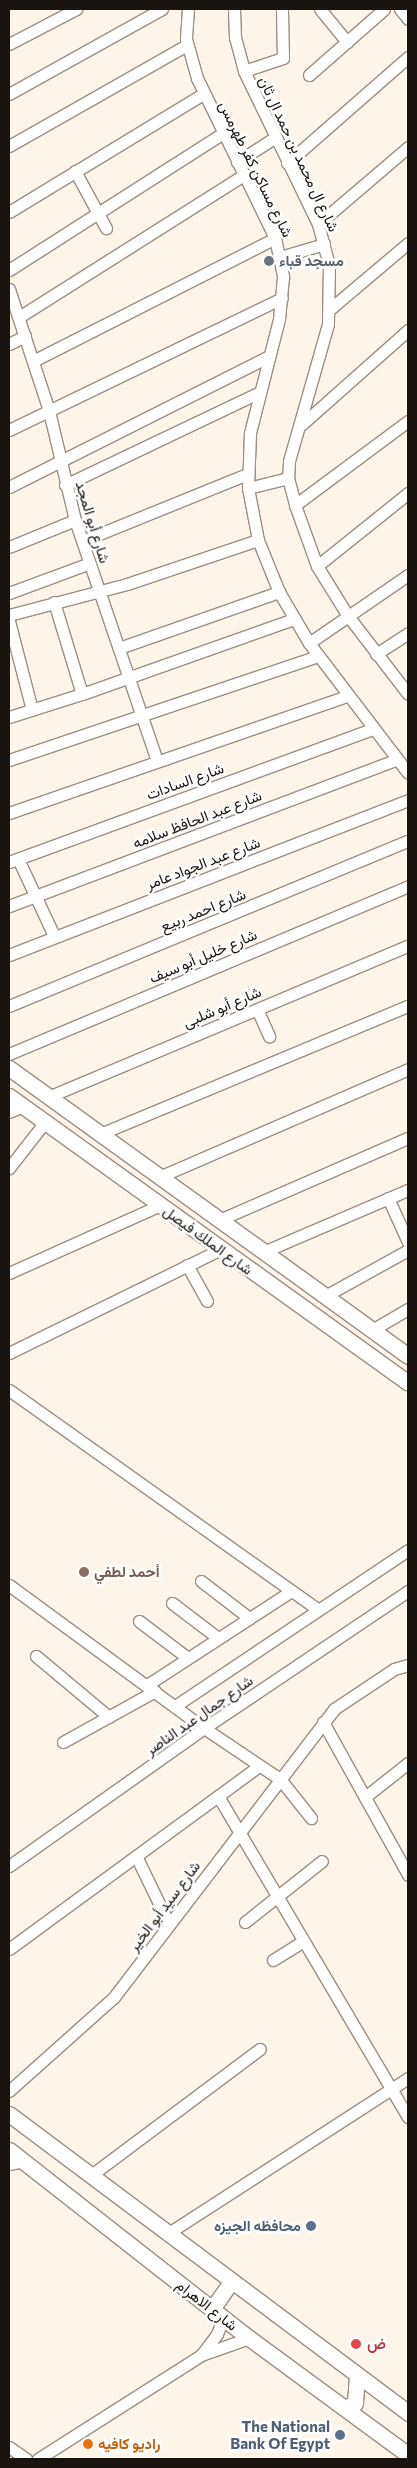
<!DOCTYPE html>
<meta charset="utf-8">
<style>
body{margin:0}
#map{position:relative;width:417px;height:2468px;overflow:hidden;background:#fdf4ea;font-family:Commissioner,Vazirmatn,sans-serif}
div>[style]{position:absolute}
[style*='--x']{left:calc(var(--x)*1px);top:calc(var(--y)*1px);width:calc(var(--w)*1px);rotate:calc(var(--a)*1deg)}
.roads{filter:drop-shadow(1px 0 #9d8e80) drop-shadow(-1px 0 #9d8e80) drop-shadow(0 1px #9d8e80) drop-shadow(0 -1px #9d8e80)}
.minor>*{height:11px;margin:-5.5px;padding:0 5.5px;transform-origin:5.5px;border-radius:5.5px;background:#fff}
.major>*{height:15px;margin:-7.5px;padding:0 7.5px;transform-origin:7.5px;border-radius:7.5px;background:#fff}
.dots>*{width:14px;height:14px;translate:-50% -50%;box-sizing:border-box;border:2px solid #fff;border-radius:50%}
span{translate:-50% -50%;white-space:nowrap;text-align:center;line-height:1.15;-webkit-text-stroke:5px #fff;paint-order:stroke}
.street-label{font-size:15px;color:#19140f}
.worship-label{font-size:15px;color:#5b616d;font-weight:700}
.left{translate:0 -50%;text-align:left}
.education-label{font-size:15px;color:#785e54;font-weight:700}
.service-label{font-size:15px;color:#4e5e75;font-weight:700}
.right{translate:-100% -50%;text-align:right}
.health-label{font-size:15px;color:#be3a42;font-weight:700}
.food-label{font-size:15px;color:#c56008;font-weight:700}
.frame{position:absolute;inset:0;border:10px solid #19140f;pointer-events:none}
</style>
<div id="map">
<div class="roads">
<div class="minor">
<i style="--x:188;--y:9;--w:30;--a:94"></i>
<i style="--x:186;--y:39;--w:41;--a:74.2"></i>
<i style="--x:197;--y:78;--w:178;--a:64"></i>
<i style="--x:275;--y:238;--w:40;--a:78"></i>
<i style="--x:283;--y:277;--w:42;--a:95.4"></i>
<i style="--x:279;--y:319;--w:118;--a:104.3"></i>
<i style="--x:250;--y:433;--w:55;--a:92.1"></i>
<i style="--x:248;--y:488;--w:53;--a:79.1"></i>
<i style="--x:258;--y:540;--w:56;--a:68"></i>
<i style="--x:279;--y:592;--w:59;--a:59.5"></i>
<i style="--x:309;--y:643;--w:163;--a:52.7"></i>
<i style="--x:234;--y:9;--w:28;--a:88"></i>
<i style="--x:235;--y:37;--w:35;--a:75"></i>
<i style="--x:244;--y:71;--w:170;--a:64.2"></i>
<i style="--x:318;--y:224;--w:42;--a:75"></i>
<i style="--x:329;--y:265;--w:59;--a:91"></i>
<i style="--x:328;--y:324;--w:142;--a:105.9"></i>
<i style="--x:289;--y:461;--w:17;--a:93"></i>
<i style="--x:288;--y:478;--w:28;--a:75"></i>
<i style="--x:295;--y:505;--w:65;--a:70.2"></i>
<i style="--x:317;--y:566;--w:59;--a:58.2"></i>
<i style="--x:348;--y:616;--w:98;--a:52.4"></i>
<i style="--x:320;--y:9;--w:43;--a:50.7"></i>
<i style="--x:400;--y:9;--w:13;--a:51"></i>
<i style="--x:9;--y:44;--w:76;--a:-27.6"></i>
<i style="--x:244;--y:71;--w:41;--a:-18.4"></i>
<i style="--x:283;--y:58;--w:49;--a:-91.2"></i>
<i style="--x:309;--y:75;--w:100;--a:-41.3"></i>
<i style="--x:9;--y:94;--w:175;--a:-29.1"></i>
<i style="--x:9;--y:146;--w:205;--a:-29.6"></i>
<i style="--x:237;--y:162;--w:44;--a:-33"></i>
<i style="--x:287;--y:163;--w:161;--a:-41.2"></i>
<i style="--x:75;--y:171;--w:65;--a:61.5"></i>
<i style="--x:9;--y:212;--w:227;--a:-31.3"></i>
<i style="--x:318;--y:224;--w:118;--a:-40.5"></i>
<i style="--x:280;--y:257;--w:46;--a:-16.5"></i>
<i style="--x:9;--y:270;--w:253;--a:-32.6"></i>
<i style="--x:9;--y:289;--w:128;--a:71.8"></i>
<i style="--x:49;--y:411;--w:112;--a:76.6"></i>
<i style="--x:75;--y:520;--w:255;--a:71.2"></i>
<i style="--x:330;--y:309;--w:102;--a:-40.2"></i>
<i style="--x:19;--y:317;--w:266;--a:-32.3"></i>
<i style="--x:9;--y:344;--w:18;--a:-27"></i>
<i style="--x:33;--y:361;--w:271;--a:-26.9"></i>
<i style="--x:301;--y:425;--w:143;--a:-41.6"></i>
<i style="--x:9;--y:430;--w:303;--a:-25.8"></i>
<i style="--x:65;--y:485;--w:214;--a:-25.5"></i>
<i style="--x:9;--y:487;--w:291;--a:-26.7"></i>
<i style="--x:248;--y:488;--w:41;--a:-14"></i>
<i style="--x:295;--y:505;--w:141;--a:-36.6"></i>
<i style="--x:82;--y:541;--w:178;--a:-22.1"></i>
<i style="--x:9;--y:547;--w:71;--a:-22.2"></i>
<i style="--x:317;--y:566;--w:117;--a:-38.7"></i>
<i style="--x:9;--y:593;--w:86;--a:-20.3"></i>
<i style="--x:54;--y:602;--w:96;--a:73.1"></i>
<i style="--x:9;--y:615;--w:122;--a:-14.7"></i>
<i style="--x:127;--y:584;--w:138;--a:-18.6"></i>
<i style="--x:9;--y:621;--w:92;--a:75.5"></i>
<i style="--x:309;--y:643;--w:120;--a:-34.5"></i>
<i style="--x:119;--y:648;--w:170;--a:-19.3"></i>
<i style="--x:376;--y:654;--w:38;--a:-33"></i>
<i style="--x:9;--y:717;--w:77;--a:-17.5"></i>
<i style="--x:82;--y:694;--w:225;--a:-19.5"></i>
<i style="--x:9;--y:760;--w:326;--a:-18.6"></i>
<i style="--x:9;--y:813;--w:358;--a:-19.1"></i>
<i style="--x:18;--y:859;--w:85;--a:64.9"></i>
<i style="--x:9;--y:862;--w:387;--a:-20.1"></i>
<i style="--x:9;--y:906;--w:414;--a:-20.7"></i>
<i style="--x:9;--y:955;--w:428;--a:-21.2"></i>
<i style="--x:9;--y:1006;--w:432;--a:-22.5"></i>
<i style="--x:257;--y:1009;--w:30;--a:66"></i>
<i style="--x:9;--y:1054;--w:433;--a:-22.8"></i>
<i style="--x:48;--y:1097;--w:390;--a:-22.8"></i>
<i style="--x:9;--y:1112;--w:15;--a:-23"></i>
<i style="--x:100;--y:1134;--w:334;--a:-22.6"></i>
<i style="--x:9;--y:1168;--w:58;--a:-52"></i>
<i style="--x:159;--y:1177;--w:271;--a:-23.4"></i>
<i style="--x:388;--y:1198;--w:48;--a:65.6"></i>
<i style="--x:219;--y:1220;--w:206;--a:-23.5"></i>
<i style="--x:263;--y:1252;--w:158;--a:-23.2"></i>
<i style="--x:187;--y:1265;--w:41;--a:60.9"></i>
<i style="--x:9;--y:1273;--w:166;--a:-24.2"></i>
<i style="--x:325;--y:1296;--w:95;--a:-29"></i>
<i style="--x:372;--y:1330;--w:42;--a:-30.3"></i>
<i style="--x:9;--y:1353;--w:236;--a:-26.1"></i>
<i style="--x:9;--y:1390;--w:379;--a:35.4"></i>
<i style="--x:201;--y:1581;--w:61;--a:37.6"></i>
<i style="--x:9;--y:1585;--w:242;--a:36.3"></i>
<i style="--x:204;--y:1728;--w:92;--a:33.9"></i>
<i style="--x:280;--y:1779;--w:50;--a:51.5"></i>
<i style="--x:172;--y:1603;--w:58;--a:37.3"></i>
<i style="--x:139;--y:1621;--w:61;--a:37.1"></i>
<i style="--x:36;--y:1656;--w:95;--a:39.9"></i>
<i style="--x:147;--y:1685;--w:172;--a:-33.1"></i>
<i style="--x:175;--y:1706;--w:280;--a:-33.8"></i>
<i style="--x:323;--y:1722;--w:175;--a:60.9"></i>
<i style="--x:63;--y:1742;--w:105;--a:-29"></i>
<i style="--x:218;--y:1796;--w:373;--a:59.4"></i>
<i style="--x:365;--y:1797;--w:55;--a:-38.3"></i>
<i style="--x:136;--y:1856;--w:76;--a:64.1"></i>
<i style="--x:9;--y:1866;--w:239;--a:-35.3"></i>
<i style="--x:204;--y:1728;--w:246;--a:-33.9"></i>
<i style="--x:245;--y:1922;--w:98;--a:-38.4"></i>
<i style="--x:9;--y:1949;--w:310;--a:-36.2"></i>
<i style="--x:273;--y:1960;--w:36;--a:-32"></i>
<i style="--x:9;--y:2091;--w:141;--a:-41.8"></i>
<i style="--x:114;--y:1997;--w:362;--a:-52.6"></i>
<i style="--x:334;--y:1709;--w:72;--a:-33.7"></i>
<i style="--x:394;--y:1669;--w:15;--a:-16"></i>
<i style="--x:9;--y:2164;--w:14;--a:-12"></i>
<i style="--x:90;--y:2176;--w:212;--a:-36.8"></i>
<i style="--x:167;--y:2234;--w:287;--a:-32.9"></i>
<i style="--x:202;--y:2354;--w:25;--a:-53"></i>
<i style="--x:217;--y:2334;--w:17;--a:-69"></i>
<i style="--x:9;--y:2447;--w:21;--a:35"></i>
<i style="--x:38;--y:2459;--w:193;--a:-32.5"></i>
<i style="--x:201;--y:2355;--w:51;--a:-19.5"></i>
</div>
<div class="major">
<i style="--x:9;--y:1068;--w:492;--a:35.8"></i>
<i style="--x:9;--y:1096;--w:491;--a:35.7"></i>
<i style="--x:9;--y:2114;--w:499;--a:36.8"></i>
<i style="--x:9;--y:2150;--w:305;--a:38.1"></i>
<i style="--x:249;--y:2338;--w:197;--a:36.3"></i>
<i style="--x:212;--y:2309;--w:33;--a:-55"></i>
<i style="--x:345;--y:2408;--w:11;--a:-27"></i>
<i style="--x:355;--y:2403;--w:26;--a:-86"></i>
</div>
</div>
<div class="dots">
<i style="left:269px;top:261px;background:#6b7280"></i>
<i style="left:84px;top:1572px;background:#8d6e63"></i>
<i style="left:311px;top:2226px;background:#5c6f8a"></i>
<i style="left:356px;top:2344px;background:#e0444e"></i>
<i style="left:340px;top:2435px;background:#5c6f8a"></i>
<i style="left:88px;top:2444px;background:#e8710a"></i>
</div>
<div class="street-label">
<span style="left:299px;top:154px;rotate:65deg">شارع ال محمد بن حمد ال ثان</span>
<span style="left:256px;top:169px;rotate:64deg">شارع مساكن كفر طهرمس</span>
<span style="left:93px;top:522px;rotate:73deg">شارع أبو المجد</span>
<span style="left:185px;top:781px;rotate:-20deg">شارع السادات</span>
<span style="left:197px;top:819px;rotate:-21deg">شارع عبد الحافظ سلامه</span>
<span style="left:203px;top:863px;rotate:-21deg">شارع عبد الجواد عامر</span>
<span style="left:203px;top:910px;rotate:-22deg">شارع احمد ربيع</span>
<span style="left:203px;top:956px;rotate:-23deg">شارع خليل أبو سيف</span>
<span style="left:222px;top:1007px;rotate:-23deg">شارع أبو شلبى</span>
<span style="left:208px;top:1240px;rotate:36deg">شارع الملك فيصل</span>
<span style="left:199px;top:1715px;rotate:-35deg">شارع جمال عبد الناصر</span>
<span style="left:164px;top:1906px;rotate:-53deg">شارع سيد أبو الخير</span>
<span style="left:207px;top:2305px;rotate:38deg">شارع الاهرام</span>
</div>
<div class="worship-label">
<span class="left" style="left:279px;top:261px">مسجد قباء</span>
</div>
<div class="education-label">
<span class="left" style="left:94px;top:1572px">أحمد لطفي</span>
</div>
<div class="service-label">
<span class="right" style="left:301px;top:2226px">محافظه الجيزه</span>
<span class="right" style="left:330px;top:2435px">The National<br>Bank Of Egypt</span>
</div>
<div class="health-label">
<span class="left" style="left:367px;top:2344px">ض</span>
</div>
<div class="food-label">
<span class="left" style="left:98px;top:2444px">راديو كافيه</span>
</div>
<div class="frame"></div>
</div>
